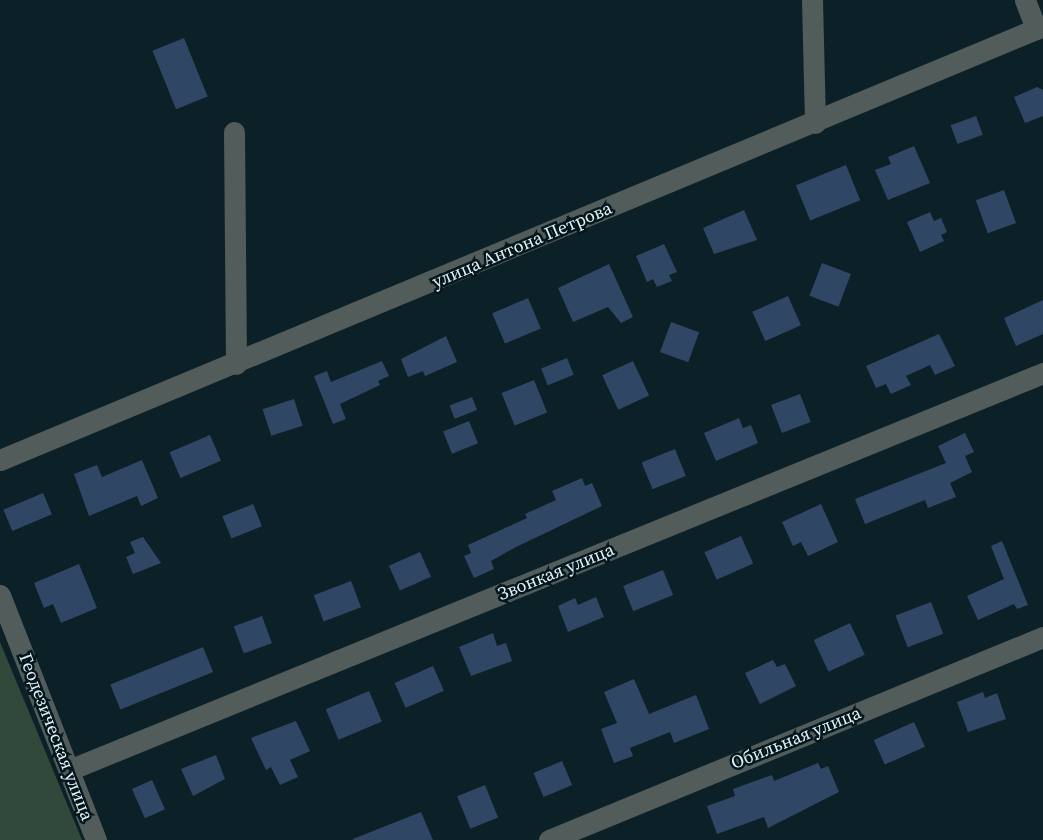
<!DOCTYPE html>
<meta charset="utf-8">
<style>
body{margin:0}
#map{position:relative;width:1043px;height:840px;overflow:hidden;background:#0c2027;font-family:"Source Serif 4",serif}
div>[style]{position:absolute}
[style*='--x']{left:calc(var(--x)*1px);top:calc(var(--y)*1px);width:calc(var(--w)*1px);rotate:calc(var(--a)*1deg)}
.green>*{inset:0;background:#31493b}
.building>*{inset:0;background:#2f4764;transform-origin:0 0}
.minor>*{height:21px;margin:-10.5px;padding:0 10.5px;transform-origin:10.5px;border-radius:10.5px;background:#525c5b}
span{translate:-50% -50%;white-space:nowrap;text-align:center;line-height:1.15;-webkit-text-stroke:5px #04171d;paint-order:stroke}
.street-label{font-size:18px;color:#e6f2f7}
</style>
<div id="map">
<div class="green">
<i style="clip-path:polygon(0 642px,82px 840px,0 840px)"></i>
</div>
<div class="building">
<i style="left:184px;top:38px;width:63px;height:34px;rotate:68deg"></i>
<i style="clip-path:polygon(1037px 87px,1043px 90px,1043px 116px,1025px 123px,1014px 97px)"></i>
<i style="left:976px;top:116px;width:20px;height:27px;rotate:70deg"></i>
<i style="clip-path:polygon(914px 146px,930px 183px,888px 200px,875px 170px,891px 164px,888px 157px)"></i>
<i style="left:846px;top:165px;width:38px;height:54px;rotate:68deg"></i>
<i style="left:1004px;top:190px;width:35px;height:30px;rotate:70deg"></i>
<i style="clip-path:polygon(744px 210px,757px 240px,714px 254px,703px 228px)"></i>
<i style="clip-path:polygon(930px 212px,934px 221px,941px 218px,947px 232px,941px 235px,944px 241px,920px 252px,907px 222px)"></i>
<i style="clip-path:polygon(664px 244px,677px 272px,669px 275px,672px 281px,657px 287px,653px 279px,647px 282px,636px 256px)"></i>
<i style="left:822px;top:263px;width:31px;height:35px;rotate:21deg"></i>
<i style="clip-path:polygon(609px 264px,633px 317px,621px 323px,608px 307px,573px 322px,558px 288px)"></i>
<i style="left:788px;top:296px;width:32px;height:39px;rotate:66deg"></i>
<i style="left:528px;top:298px;width:33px;height:39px;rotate:67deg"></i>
<i style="clip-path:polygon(1043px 300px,1043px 334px,1016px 346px,1004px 318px)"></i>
<i style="left:671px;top:322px;width:30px;height:32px;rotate:20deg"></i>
<i style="clip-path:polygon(939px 334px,955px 366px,935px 375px,930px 365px,906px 376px,911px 385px,891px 394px,886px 384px,876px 388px,866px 366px)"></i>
<i style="clip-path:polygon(446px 336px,457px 362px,425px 376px,423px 371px,408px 377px,401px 359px)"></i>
<i style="left:567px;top:358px;width:18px;height:28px;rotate:68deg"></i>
<i style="clip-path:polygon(382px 361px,389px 376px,378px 381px,380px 385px,340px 404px,346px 419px,333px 424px,314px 376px,327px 371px,331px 382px)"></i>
<i style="left:633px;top:361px;width:38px;height:34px;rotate:65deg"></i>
<i style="left:534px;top:380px;width:35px;height:35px;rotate:68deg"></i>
<i style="left:800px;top:394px;width:30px;height:31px;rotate:69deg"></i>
<i style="left:472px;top:397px;width:14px;height:24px;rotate:69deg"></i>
<i style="left:294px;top:399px;width:28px;height:33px;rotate:72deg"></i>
<i style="clip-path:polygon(739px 418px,743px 428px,751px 425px,758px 443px,716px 461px,704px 433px)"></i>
<i style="left:469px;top:421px;width:24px;height:28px;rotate:68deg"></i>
<i style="clip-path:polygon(965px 433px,974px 452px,965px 456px,972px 472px,950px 483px,956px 497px,928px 508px,925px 500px,865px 524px,855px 499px,946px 463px,938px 446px)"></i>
<i style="left:210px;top:435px;width:28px;height:44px;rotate:67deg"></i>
<i style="left:675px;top:449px;width:29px;height:36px;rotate:68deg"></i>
<i style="clip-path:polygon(142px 460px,158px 498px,141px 506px,137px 496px,89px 516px,74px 474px,97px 465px,102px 477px)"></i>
<i style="clip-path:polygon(582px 478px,585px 486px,592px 483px,602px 506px,514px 548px,491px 561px,494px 569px,474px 578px,464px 556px,471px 553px,468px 545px,527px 518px,525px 514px,556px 500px,552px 491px)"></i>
<i style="left:43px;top:493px;width:23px;height:43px;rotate:67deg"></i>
<i style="left:253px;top:504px;width:24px;height:33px;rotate:68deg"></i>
<i style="clip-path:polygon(821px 504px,838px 542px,808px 556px,801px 542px,793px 546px,782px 522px)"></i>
<i style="left:741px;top:536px;width:30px;height:40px;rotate:66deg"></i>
<i style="clip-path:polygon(143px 537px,161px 563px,133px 574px,126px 557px,135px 553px,130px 542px)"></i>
<i style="clip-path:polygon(1002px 541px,1028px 605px,1017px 609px,1014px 604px,978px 620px,967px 596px,1004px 579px,991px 546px)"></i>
<i style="left:420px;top:552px;width:27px;height:34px;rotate:66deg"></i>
<i style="clip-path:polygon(79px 564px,97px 608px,61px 623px,53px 604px,44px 608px,34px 583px)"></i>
<i style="left:663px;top:570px;width:27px;height:43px;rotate:68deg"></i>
<i style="left:351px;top:581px;width:28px;height:40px;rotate:69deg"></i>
<i style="clip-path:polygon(596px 597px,604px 617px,568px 632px,558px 606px,575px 598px,578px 605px)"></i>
<i style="left:931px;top:602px;width:34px;height:38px;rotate:69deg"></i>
<i style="left:262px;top:616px;width:29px;height:30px;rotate:70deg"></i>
<i style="left:850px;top:623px;width:35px;height:40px;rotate:65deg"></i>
<i style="clip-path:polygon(493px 633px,497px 646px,506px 643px,512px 661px,471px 676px,459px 647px)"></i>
<i style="left:203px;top:647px;width:27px;height:100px;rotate:68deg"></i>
<i style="clip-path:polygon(773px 660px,777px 667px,785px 664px,796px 686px,760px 704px,745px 673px)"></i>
<i style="left:433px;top:666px;width:27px;height:42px;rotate:66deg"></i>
<i style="clip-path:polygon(634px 679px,649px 714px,696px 695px,709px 729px,674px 743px,670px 732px,630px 748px,633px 756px,614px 763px,601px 729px,617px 723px,604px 692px)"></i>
<i style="left:369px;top:691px;width:33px;height:47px;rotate:67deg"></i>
<i style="clip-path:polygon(983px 692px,985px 698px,997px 693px,1006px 719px,968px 732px,957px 702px)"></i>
<i style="clip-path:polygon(296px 721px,310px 751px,290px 760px,298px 777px,280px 785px,271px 767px,266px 770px,251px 738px)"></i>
<i style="left:914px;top:722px;width:27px;height:44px;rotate:66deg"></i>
<i style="clip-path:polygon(216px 755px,225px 779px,193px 796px,181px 769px)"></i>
<i style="left:562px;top:761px;width:26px;height:31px;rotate:67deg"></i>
<i style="clip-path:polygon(818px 763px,821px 769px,828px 766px,839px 792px,768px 828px,764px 817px,717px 834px,707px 806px,735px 796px,733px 789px,772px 775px,774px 781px)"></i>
<i style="left:152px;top:780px;width:32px;height:22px;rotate:66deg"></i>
<i style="left:485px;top:785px;width:35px;height:30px;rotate:68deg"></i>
<i style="clip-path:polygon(421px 812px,433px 840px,353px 840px,353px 839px)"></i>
</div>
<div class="minor">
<i style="--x:812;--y:0;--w:123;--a:88.6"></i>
<i style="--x:1025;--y:0;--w:31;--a:69"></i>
<i style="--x:234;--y:132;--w:232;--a:89.5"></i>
<i style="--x:0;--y:460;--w:1130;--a:-22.59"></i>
<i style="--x:0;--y:595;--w:263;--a:68.6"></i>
<i style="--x:69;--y:770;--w:1052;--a:-22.18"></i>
<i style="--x:549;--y:840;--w:534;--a:-22.34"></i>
</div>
<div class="street-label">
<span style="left:522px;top:245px;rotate:-23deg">улица Антона Петрова</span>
<span style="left:556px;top:572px;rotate:-22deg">Звонкая улица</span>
<span style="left:56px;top:737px;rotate:69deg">Геодезическая улица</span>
<span style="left:796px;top:738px;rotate:-22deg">Обильная улица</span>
</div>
</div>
